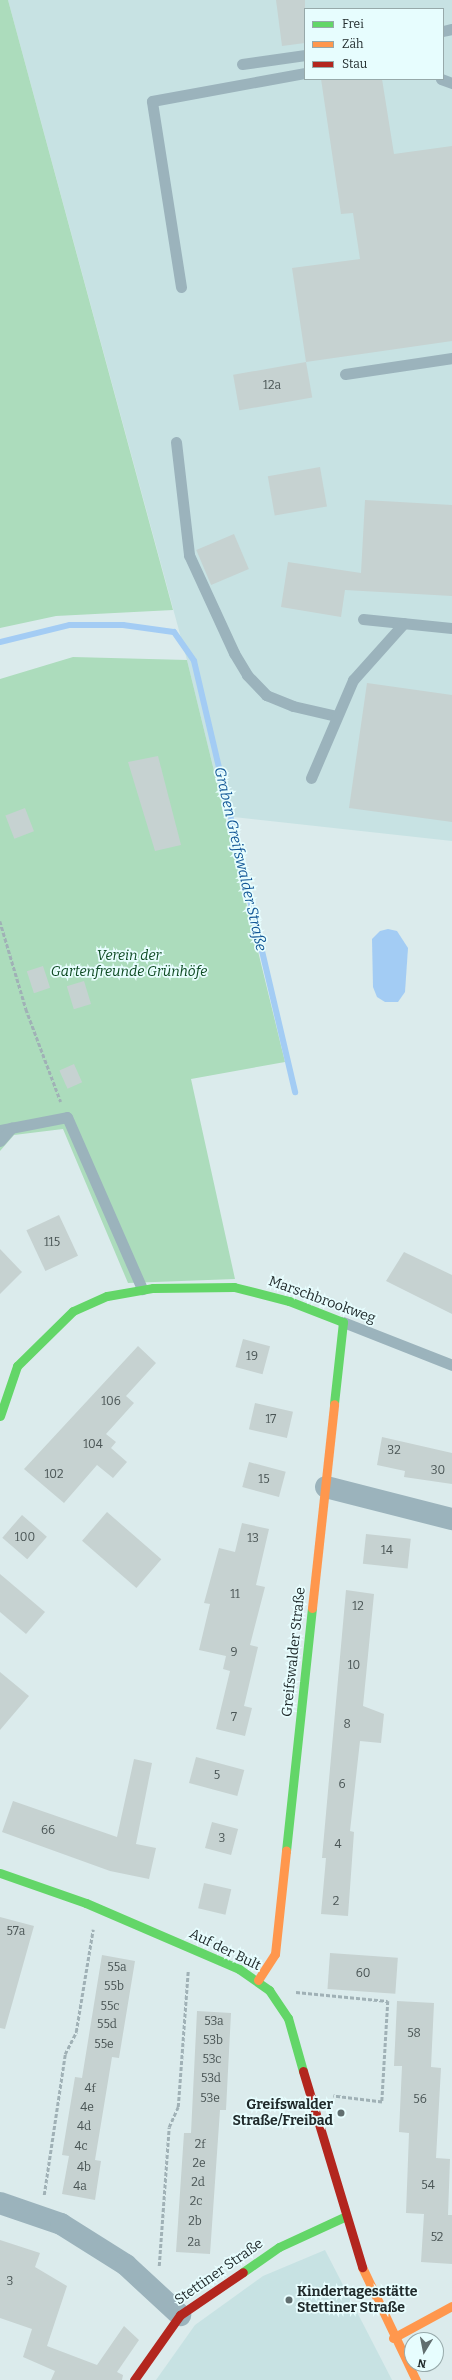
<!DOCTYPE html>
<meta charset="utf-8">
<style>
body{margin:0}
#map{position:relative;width:452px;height:2380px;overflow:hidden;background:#dbebec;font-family:Bitter,serif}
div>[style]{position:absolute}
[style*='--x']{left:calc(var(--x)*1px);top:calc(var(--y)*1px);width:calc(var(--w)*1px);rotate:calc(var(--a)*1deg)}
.built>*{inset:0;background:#c7e2e3}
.green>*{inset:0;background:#acdcbc}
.water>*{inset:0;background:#a3ccf4}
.stream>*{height:6px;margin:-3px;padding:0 3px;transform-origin:3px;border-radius:3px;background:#a3ccf4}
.building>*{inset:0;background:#c6d2d1;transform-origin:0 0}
.path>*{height:2.5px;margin-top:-1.25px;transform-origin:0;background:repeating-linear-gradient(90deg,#a0b1b6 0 4px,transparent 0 6px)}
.lane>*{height:11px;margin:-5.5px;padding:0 5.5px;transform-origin:5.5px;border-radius:5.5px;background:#9bb3bc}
.street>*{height:22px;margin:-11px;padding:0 11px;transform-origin:11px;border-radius:11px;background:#9bb3bc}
.fast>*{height:9px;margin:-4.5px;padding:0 4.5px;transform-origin:4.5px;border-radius:4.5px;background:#63d668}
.slow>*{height:9px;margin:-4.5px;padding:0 4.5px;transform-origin:4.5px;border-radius:4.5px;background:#ff974d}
.jam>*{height:9px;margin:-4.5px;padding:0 4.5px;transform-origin:4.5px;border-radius:4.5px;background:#b3261e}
.dots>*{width:11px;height:11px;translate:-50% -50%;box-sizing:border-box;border:2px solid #e7fdfe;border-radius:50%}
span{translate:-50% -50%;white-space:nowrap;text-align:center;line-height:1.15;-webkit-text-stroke:3.5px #e7fdfe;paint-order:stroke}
.number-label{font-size:12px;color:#4a5555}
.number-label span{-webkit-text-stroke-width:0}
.park-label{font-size:14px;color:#0c4921;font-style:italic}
.street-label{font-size:14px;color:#202a2b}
.poi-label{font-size:14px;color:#202a2b;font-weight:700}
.right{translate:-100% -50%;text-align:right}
.left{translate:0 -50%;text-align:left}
.water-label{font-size:15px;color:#125796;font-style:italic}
.legend{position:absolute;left:304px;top:8px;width:140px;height:72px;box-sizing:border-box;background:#e7fdfe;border:1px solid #97a9aa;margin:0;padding:5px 7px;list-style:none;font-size:12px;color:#202a2b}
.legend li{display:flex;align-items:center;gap:8px;height:20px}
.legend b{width:20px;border:1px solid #97a9aa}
.north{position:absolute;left:404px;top:2332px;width:40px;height:40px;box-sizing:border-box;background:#e7fdfe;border:1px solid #97a9aa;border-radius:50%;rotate:190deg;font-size:11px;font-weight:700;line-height:16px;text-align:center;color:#202a2b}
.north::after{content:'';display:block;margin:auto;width:14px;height:18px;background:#616e6f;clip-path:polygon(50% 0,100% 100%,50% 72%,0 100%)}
</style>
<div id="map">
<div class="built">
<i style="clip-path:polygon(evenodd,8px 0,452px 0,452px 841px,225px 816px,187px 660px,8px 0,305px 9px,443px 9px,443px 79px,305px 79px,305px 9px)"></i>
<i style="clip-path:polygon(325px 2250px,392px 2380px,156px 2380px,195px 2325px,263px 2276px)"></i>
</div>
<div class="green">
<i style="clip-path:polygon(0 0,8px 0,173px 610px,56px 616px,0 628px)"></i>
<i style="clip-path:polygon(73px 657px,187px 660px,285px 1062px,191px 1079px,235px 1279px,128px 1283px,63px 1129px,14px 1135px,0 1151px,0 679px)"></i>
</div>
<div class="water">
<i style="clip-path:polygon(388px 929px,397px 931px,408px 948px,405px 992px,398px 1002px,385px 1002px,377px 997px,373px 987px,372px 939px,380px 931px)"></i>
</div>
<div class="stream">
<i style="--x:0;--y:642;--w:72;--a:-13.7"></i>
<i style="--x:70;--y:625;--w:53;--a:0"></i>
<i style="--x:123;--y:625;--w:51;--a:7.8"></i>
<i style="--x:174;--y:632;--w:35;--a:55"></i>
<i style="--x:194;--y:661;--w:443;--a:76.8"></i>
</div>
<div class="building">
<i style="clip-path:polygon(276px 0,305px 0,305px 43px,282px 46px)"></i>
<i style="clip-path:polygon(321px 79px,382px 79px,394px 154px,452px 146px,452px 341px,306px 362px,292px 268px,360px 259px,353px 213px,341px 214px)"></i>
<i style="left:306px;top:362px;width:36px;height:74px;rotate:80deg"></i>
<i style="left:320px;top:467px;width:40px;height:53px;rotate:80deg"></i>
<i style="clip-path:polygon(365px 500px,452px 505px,452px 596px,345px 590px,341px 617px,281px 607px,288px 562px,361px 573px)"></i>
<i style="left:234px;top:534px;width:38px;height:41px;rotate:67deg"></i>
<i style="clip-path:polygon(367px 683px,452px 695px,452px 822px,349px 808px)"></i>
<i style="clip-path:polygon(158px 756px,181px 845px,155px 851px,128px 762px)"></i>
<i style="left:25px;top:808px;width:25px;height:21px;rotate:69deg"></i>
<i style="left:43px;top:966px;width:23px;height:17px;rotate:72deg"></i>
<i style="left:84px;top:981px;width:24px;height:18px;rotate:73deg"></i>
<i style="left:74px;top:1064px;width:20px;height:16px;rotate:66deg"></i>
<i style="left:59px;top:1215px;width:45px;height:36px;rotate:65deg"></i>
<i style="clip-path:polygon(0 1249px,22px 1272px,0 1294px)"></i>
<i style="clip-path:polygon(404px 1252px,452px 1275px,452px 1314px,386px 1281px)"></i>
<i style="left:243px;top:1339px;width:28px;height:29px;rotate:15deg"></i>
<i style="clip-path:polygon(138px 1346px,156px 1363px,126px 1396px,134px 1403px,106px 1434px,116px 1442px,111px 1448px,127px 1462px,113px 1478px,97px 1465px,64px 1503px,24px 1469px)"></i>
<i style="left:255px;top:1403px;width:39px;height:27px;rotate:13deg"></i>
<i style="clip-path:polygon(382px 1437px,452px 1453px,452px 1484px,404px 1477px,405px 1471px,377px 1465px)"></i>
<i style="left:249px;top:1462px;width:38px;height:26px;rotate:15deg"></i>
<i style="left:107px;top:1512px;width:72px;height:38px;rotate:41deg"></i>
<i style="left:22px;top:1515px;width:33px;height:30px;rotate:41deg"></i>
<i style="clip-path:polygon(242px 1523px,269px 1529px,256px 1585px,265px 1587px,250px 1645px,258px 1647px,244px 1706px,252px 1708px,245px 1736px,216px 1729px,230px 1671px,223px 1669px,226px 1656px,199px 1650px,210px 1604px,204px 1603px,219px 1548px,235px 1552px)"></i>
<i style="left:366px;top:1534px;width:45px;height:30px;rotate:6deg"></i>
<i style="clip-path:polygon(0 1574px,45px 1612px,26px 1634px,0 1612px)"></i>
<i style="clip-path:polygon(346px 1590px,374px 1594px,363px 1706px,384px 1714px,381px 1743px,360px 1741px,350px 1831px,354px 1832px,348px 1916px,321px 1914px,326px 1858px,322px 1858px)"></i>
<i style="clip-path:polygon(0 1672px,29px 1696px,0 1730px)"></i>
<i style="left:196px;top:1757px;width:50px;height:27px;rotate:15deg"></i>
<i style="clip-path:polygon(134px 1759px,152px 1763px,136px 1844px,156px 1848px,149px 1879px,110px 1871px,2px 1832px,13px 1801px,117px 1837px)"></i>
<i style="left:212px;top:1822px;width:27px;height:27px;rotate:15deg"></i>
<i style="left:204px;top:1883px;width:28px;height:26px;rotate:13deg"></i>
<i style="clip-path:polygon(0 1917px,34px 1926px,5px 2029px,0 2028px)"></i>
<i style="left:330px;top:1953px;width:68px;height:36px;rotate:4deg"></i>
<i style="clip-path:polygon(102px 1955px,135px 1961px,119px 2058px,112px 2057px,95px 2160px,101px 2161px,95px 2200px,62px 2194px,69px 2156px,62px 2155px,75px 2077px,82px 2078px)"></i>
<i style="clip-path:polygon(397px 2001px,434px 2003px,431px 2067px,441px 2068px,436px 2158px,450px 2159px,448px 2215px,452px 2215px,452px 2264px,421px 2262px,424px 2214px,406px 2213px,409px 2133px,399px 2132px,402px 2066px,394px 2066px)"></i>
<i style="clip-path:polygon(197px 2011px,231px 2013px,226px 2110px,220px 2110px,210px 2254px,176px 2252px,184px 2133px,191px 2133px)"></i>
<i style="clip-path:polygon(0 2240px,40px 2253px,35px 2267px,67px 2286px,47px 2346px,97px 2365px,124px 2326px,139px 2340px,117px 2372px,123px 2375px,122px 2380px,51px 2380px,55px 2371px,23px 2357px,32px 2329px,0 2318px)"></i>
</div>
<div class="path">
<i style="--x:0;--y:921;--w:92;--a:73.5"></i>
<i style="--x:26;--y:1009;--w:99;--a:69.4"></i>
<i style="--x:296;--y:1992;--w:92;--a:5.6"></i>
<i style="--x:388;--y:2001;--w:101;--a:93.4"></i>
<i style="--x:382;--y:2102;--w:49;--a:-173"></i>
<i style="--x:44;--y:2195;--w:143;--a:-81.5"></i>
<i style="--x:65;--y:2054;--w:25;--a:-63"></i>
<i style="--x:76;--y:2032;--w:104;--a:-80.6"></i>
<i style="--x:159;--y:2266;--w:139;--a:-85.9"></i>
<i style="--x:169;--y:2127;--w:22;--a:-66"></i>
<i style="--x:178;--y:2107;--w:137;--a:-85.8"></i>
</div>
<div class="lane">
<i style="--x:443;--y:31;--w:9;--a:-13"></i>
<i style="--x:242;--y:64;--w:64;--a:-8.1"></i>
<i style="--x:441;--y:79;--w:12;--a:20"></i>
<i style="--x:181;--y:287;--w:188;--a:-98.9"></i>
<i style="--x:152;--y:101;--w:156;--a:-10.4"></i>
<i style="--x:345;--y:374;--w:108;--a:-8.5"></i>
<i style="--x:176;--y:442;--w:114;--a:83.4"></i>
<i style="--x:189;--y:555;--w:108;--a:65.3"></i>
<i style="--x:234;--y:653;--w:26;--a:59"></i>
<i style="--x:247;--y:675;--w:28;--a:46"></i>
<i style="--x:266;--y:695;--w:29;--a:22"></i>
<i style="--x:293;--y:706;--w:44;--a:13.1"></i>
<i style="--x:363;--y:619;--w:89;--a:5.8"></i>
<i style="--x:311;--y:778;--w:107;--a:-66.8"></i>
<i style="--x:353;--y:680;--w:76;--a:-48.2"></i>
<i style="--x:0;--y:1130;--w:68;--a:-11"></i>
<i style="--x:67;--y:1117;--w:188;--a:66.4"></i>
<i style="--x:0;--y:1141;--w:18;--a:-49"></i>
<i style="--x:343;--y:1322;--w:117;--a:21.5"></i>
</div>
<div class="street">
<i style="--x:326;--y:1487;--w:130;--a:14.3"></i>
<i style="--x:0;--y:2203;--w:65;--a:19"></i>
<i style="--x:61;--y:2224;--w:77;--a:32.2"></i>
<i style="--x:126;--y:2265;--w:74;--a:42.8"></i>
</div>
<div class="fast">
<i style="--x:0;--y:1416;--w:53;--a:-71.2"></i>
<i style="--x:17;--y:1366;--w:78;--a:-44.5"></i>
<i style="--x:73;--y:1311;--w:37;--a:-24"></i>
<i style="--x:107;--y:1296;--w:47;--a:-9.9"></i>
<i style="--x:153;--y:1288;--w:81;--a:-0.7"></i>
<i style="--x:234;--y:1287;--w:57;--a:14.3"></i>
<i style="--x:289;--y:1301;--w:58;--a:21.3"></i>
<i style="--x:343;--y:1322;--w:82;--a:96.3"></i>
<i style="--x:286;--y:1851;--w:244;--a:-83.9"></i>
<i style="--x:0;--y:1873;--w:91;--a:19.2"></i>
<i style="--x:86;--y:1903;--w:167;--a:23.3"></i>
<i style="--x:239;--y:1969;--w:37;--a:35"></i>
<i style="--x:269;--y:1990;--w:34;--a:56"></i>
<i style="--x:288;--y:2018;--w:55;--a:74.2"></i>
<i style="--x:243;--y:2272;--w:44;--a:-34.8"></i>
<i style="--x:279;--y:2247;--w:72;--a:-24.8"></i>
</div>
<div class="slow">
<i style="--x:312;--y:1608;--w:205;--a:-83.8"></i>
<i style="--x:258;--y:1980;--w:31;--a:-57"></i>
<i style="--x:275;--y:1954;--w:104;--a:-83.9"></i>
<i style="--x:362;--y:2267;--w:125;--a:64.5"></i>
<i style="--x:393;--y:2338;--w:67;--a:-28.5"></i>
</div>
<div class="jam">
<i style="--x:303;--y:2071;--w:205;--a:73.2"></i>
<i style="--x:134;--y:2380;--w:80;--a:-54.7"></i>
<i style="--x:180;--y:2315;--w:76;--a:-34.3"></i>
</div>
<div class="dots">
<i style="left:341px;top:2113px;background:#616e6f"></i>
<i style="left:289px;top:2300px;background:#616e6f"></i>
</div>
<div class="number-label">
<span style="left:272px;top:386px">12a</span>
<span style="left:52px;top:1243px">115</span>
<span style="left:252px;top:1357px">19</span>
<span style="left:111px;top:1402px">106</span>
<span style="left:271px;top:1420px">17</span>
<span style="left:93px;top:1445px">104</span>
<span style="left:394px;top:1451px">32</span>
<span style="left:438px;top:1471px">30</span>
<span style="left:54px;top:1475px">102</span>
<span style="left:264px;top:1480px">15</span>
<span style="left:25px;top:1538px">100</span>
<span style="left:253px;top:1539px">13</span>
<span style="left:387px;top:1551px">14</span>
<span style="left:235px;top:1595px">11</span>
<span style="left:358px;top:1607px">12</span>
<span style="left:234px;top:1653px">9</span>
<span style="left:354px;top:1666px">10</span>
<span style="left:234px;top:1718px">7</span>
<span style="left:347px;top:1725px">8</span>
<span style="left:217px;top:1776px">5</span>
<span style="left:342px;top:1785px">6</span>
<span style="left:48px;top:1831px">66</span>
<span style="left:222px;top:1839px">3</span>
<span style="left:338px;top:1845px">4</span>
<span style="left:336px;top:1902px">2</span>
<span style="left:16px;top:1932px">57a</span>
<span style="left:117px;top:1968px">55a</span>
<span style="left:363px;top:1974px">60</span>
<span style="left:114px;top:1987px">55b</span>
<span style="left:110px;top:2007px">55c</span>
<span style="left:214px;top:2022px">53a</span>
<span style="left:107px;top:2025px">55d</span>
<span style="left:414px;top:2034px">58</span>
<span style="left:213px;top:2041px">53b</span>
<span style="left:104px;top:2045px">55e</span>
<span style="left:212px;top:2060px">53c</span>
<span style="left:211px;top:2079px">53d</span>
<span style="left:90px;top:2089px">4f</span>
<span style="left:210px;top:2099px">53e</span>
<span style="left:420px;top:2100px">56</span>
<span style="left:87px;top:2108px">4e</span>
<span style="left:84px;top:2127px">4d</span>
<span style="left:200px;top:2145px">2f</span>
<span style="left:81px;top:2147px">4c</span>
<span style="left:199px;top:2164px">2e</span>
<span style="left:84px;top:2168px">4b</span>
<span style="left:198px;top:2183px">2d</span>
<span style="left:428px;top:2186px">54</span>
<span style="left:80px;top:2187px">4a</span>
<span style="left:196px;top:2202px">2c</span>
<span style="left:195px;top:2222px">2b</span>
<span style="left:437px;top:2238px">52</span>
<span style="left:194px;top:2243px">2a</span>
<span style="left:10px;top:2282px">3</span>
</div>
<div class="park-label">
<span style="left:129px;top:964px">Verein der<br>Gartenfreunde Grünhöfe</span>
</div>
<div class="street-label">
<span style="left:322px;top:1300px;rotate:20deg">Marschbrookweg</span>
<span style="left:294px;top:1652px;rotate:-84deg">Greifswalder Straße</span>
<span style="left:225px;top:1950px;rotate:26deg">Auf der Bult</span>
<span style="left:219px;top:2272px;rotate:-35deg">Stettiner Straße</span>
</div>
<div class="poi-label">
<span class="right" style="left:333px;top:2113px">Greifswalder<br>Straße/Freibad</span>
<span class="left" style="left:297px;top:2300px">Kindertagesstätte<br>Stettiner Straße</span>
</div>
<div class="water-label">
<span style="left:240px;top:859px;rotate:77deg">Graben Greifswalder Straße</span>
</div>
<ul class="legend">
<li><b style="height:5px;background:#63d668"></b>Frei</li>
<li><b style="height:5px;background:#ff974d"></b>Zäh</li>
<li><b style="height:5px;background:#b3261e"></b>Stau</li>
</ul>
<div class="north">N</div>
</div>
